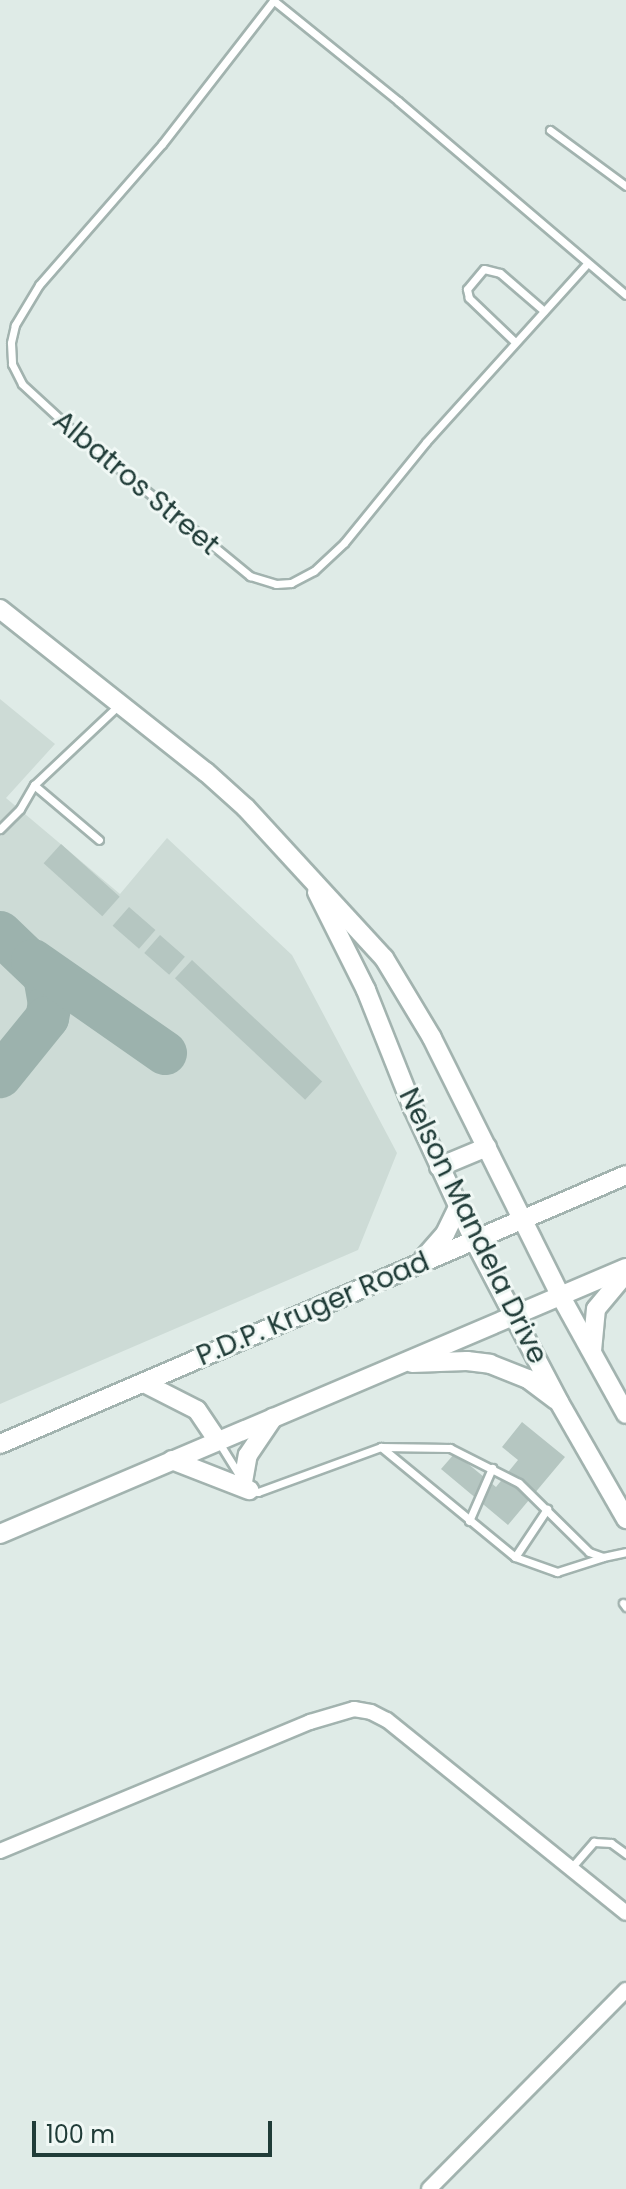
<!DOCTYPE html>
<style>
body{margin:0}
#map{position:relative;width:626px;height:2189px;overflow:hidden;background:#dfebe7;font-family:Poppins,sans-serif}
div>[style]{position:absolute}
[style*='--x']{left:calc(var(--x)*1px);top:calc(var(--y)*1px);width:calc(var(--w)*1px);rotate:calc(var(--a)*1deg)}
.built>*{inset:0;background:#cddbd6}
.taxiway>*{height:44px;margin:-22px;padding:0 22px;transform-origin:22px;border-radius:22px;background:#9cb2ad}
.building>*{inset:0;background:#b5c6c1;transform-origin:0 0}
.roads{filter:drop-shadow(2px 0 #a2b3af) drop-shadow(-2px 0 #a2b3af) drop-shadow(0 2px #a2b3af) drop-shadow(0 -2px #a2b3af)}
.service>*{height:7px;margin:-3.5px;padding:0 3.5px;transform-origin:3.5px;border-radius:3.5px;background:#fff}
.minor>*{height:14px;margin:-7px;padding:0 7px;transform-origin:7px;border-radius:7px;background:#fff}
.tertiary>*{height:18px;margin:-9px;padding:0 9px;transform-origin:9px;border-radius:9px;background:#fff}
span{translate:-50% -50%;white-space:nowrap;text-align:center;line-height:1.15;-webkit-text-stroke:6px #f0f8f5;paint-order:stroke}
.street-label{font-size:28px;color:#203c38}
.scale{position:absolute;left:32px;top:2121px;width:240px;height:36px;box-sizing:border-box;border:4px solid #203c38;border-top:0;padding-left:10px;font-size:24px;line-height:28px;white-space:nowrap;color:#203c38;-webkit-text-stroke:6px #f0f8f5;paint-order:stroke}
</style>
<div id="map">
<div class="built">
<i style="clip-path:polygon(0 699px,55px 744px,6px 798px,120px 894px,167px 838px,292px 955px,397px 1153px,358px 1250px,0 1404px)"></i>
</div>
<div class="taxiway">
<i style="--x:0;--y:933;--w:62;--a:43.7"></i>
<i style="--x:45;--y:976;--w:27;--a:80"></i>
<i style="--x:50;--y:1003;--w:15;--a:101"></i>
<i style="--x:47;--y:1018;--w:75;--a:129"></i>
<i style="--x:33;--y:961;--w:161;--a:34.9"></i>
</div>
<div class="building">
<i style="left:61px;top:844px;width:79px;height:26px;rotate:42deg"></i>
<i style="left:129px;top:907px;width:35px;height:25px;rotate:41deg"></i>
<i style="left:160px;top:935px;width:33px;height:24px;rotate:41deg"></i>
<i style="left:192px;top:960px;width:178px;height:25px;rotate:43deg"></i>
<i style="clip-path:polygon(522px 1422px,565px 1457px,508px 1525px,441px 1469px,455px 1453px,496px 1487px,518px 1460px,502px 1447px)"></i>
</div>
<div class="roads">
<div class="service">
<i style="--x:273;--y:0;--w:161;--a:38.9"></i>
<i style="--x:398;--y:101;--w:299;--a:40.4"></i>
<i style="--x:273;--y:1;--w:181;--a:127.8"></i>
<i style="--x:162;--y:144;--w:187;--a:131.1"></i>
<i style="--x:39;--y:285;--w:47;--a:121"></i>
<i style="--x:15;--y:325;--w:18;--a:103"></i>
<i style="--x:11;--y:343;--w:21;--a:87"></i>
<i style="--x:12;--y:364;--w:22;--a:63"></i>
<i style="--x:22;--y:384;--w:67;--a:42.6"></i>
<i style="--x:71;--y:429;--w:232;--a:39.4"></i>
<i style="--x:250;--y:576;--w:27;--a:17"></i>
<i style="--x:276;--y:584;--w:15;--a:-4"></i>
<i style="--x:291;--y:583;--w:26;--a:-28"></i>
<i style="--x:314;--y:571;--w:41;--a:-43"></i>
<i style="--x:344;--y:543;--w:130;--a:-50.9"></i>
<i style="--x:426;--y:442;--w:241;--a:-47.9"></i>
<i style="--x:550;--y:130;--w:94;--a:36.4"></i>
<i style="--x:515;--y:342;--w:64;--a:-136.3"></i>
<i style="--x:469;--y:298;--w:9;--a:-103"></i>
<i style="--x:467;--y:289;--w:26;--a:-50"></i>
<i style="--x:484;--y:269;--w:16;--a:14"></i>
<i style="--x:500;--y:273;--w:58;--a:40.8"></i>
<i style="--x:34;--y:785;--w:85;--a:40.2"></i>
<i style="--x:0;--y:829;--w:28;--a:-45"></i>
<i style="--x:20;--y:809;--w:28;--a:-60"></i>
<i style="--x:34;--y:785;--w:118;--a:-43.3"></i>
<i style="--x:218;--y:1441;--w:44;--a:58.1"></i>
<i style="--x:381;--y:1447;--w:173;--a:39.4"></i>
<i style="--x:515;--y:1557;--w:45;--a:19.7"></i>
<i style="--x:557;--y:1572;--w:46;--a:-17.7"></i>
<i style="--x:251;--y:1491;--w:7;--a:8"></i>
<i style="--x:258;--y:1492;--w:131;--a:-20.1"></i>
<i style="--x:381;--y:1447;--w:69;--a:0.8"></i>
<i style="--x:450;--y:1448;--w:77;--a:26.9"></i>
<i style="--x:519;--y:1483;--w:98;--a:44.6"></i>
<i style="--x:589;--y:1552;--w:15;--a:20"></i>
<i style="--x:603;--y:1557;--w:24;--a:-12"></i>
<i style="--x:469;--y:1521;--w:58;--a:-66.5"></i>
<i style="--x:515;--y:1557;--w:58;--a:-56.3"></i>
<i style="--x:623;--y:1603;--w:5;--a:53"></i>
<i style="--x:571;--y:1868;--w:35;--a:-49"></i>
<i style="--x:594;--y:1842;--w:17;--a:3"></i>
<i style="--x:611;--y:1843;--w:19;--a:36"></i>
</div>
<div class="minor">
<i style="--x:0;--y:1851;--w:336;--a:-22.6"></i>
<i style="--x:310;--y:1722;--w:46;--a:-16.5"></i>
<i style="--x:354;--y:1709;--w:17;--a:10"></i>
<i style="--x:371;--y:1712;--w:18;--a:27"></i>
<i style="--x:387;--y:1720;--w:307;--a:38.9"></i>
<i style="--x:429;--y:2189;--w:280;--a:-45.3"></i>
</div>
<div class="tertiary">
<i style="--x:0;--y:609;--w:263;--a:38.4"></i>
<i style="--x:206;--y:772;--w:54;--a:42"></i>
<i style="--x:246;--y:808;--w:204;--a:47.4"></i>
<i style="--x:384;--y:958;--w:93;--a:59"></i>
<i style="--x:432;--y:1038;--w:287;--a:63.5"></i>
<i style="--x:560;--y:1295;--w:136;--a:61"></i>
<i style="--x:317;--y:892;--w:110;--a:63.4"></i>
<i style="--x:366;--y:990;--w:127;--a:68.3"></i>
<i style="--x:413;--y:1108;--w:145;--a:65.2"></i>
<i style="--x:474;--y:1240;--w:183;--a:62.3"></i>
<i style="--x:559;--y:1402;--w:135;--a:60.2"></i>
<i style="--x:439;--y:1167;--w:52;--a:-22.6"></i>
<i style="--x:424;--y:1258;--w:32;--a:-49"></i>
<i style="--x:445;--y:1234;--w:30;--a:-64"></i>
<i style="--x:592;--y:1351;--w:42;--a:-84.6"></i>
<i style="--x:596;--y:1309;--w:47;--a:-50.2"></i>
<i style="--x:412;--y:1363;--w:55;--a:-2.1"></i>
<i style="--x:467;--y:1361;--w:23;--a:7"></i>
<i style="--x:490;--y:1364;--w:41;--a:21.5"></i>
<i style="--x:528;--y:1379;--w:35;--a:37"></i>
<i style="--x:144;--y:1383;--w:59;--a:27"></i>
<i style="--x:197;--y:1410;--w:37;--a:56"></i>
<i style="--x:0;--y:1444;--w:681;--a:-23.25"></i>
<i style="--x:172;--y:1460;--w:83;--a:21.3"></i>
<i style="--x:243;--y:1482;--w:27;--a:-80"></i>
<i style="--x:248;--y:1455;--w:45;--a:-56"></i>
<i style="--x:0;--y:1534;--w:680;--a:-23.02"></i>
</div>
</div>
<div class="street-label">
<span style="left:136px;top:483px;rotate:40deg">Albatros Street</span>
<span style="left:473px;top:1226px;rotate:64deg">Nelson Mandela Drive</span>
<span style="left:313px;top:1309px;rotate:-23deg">P.D.P. Kruger Road</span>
</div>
<div class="scale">100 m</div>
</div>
